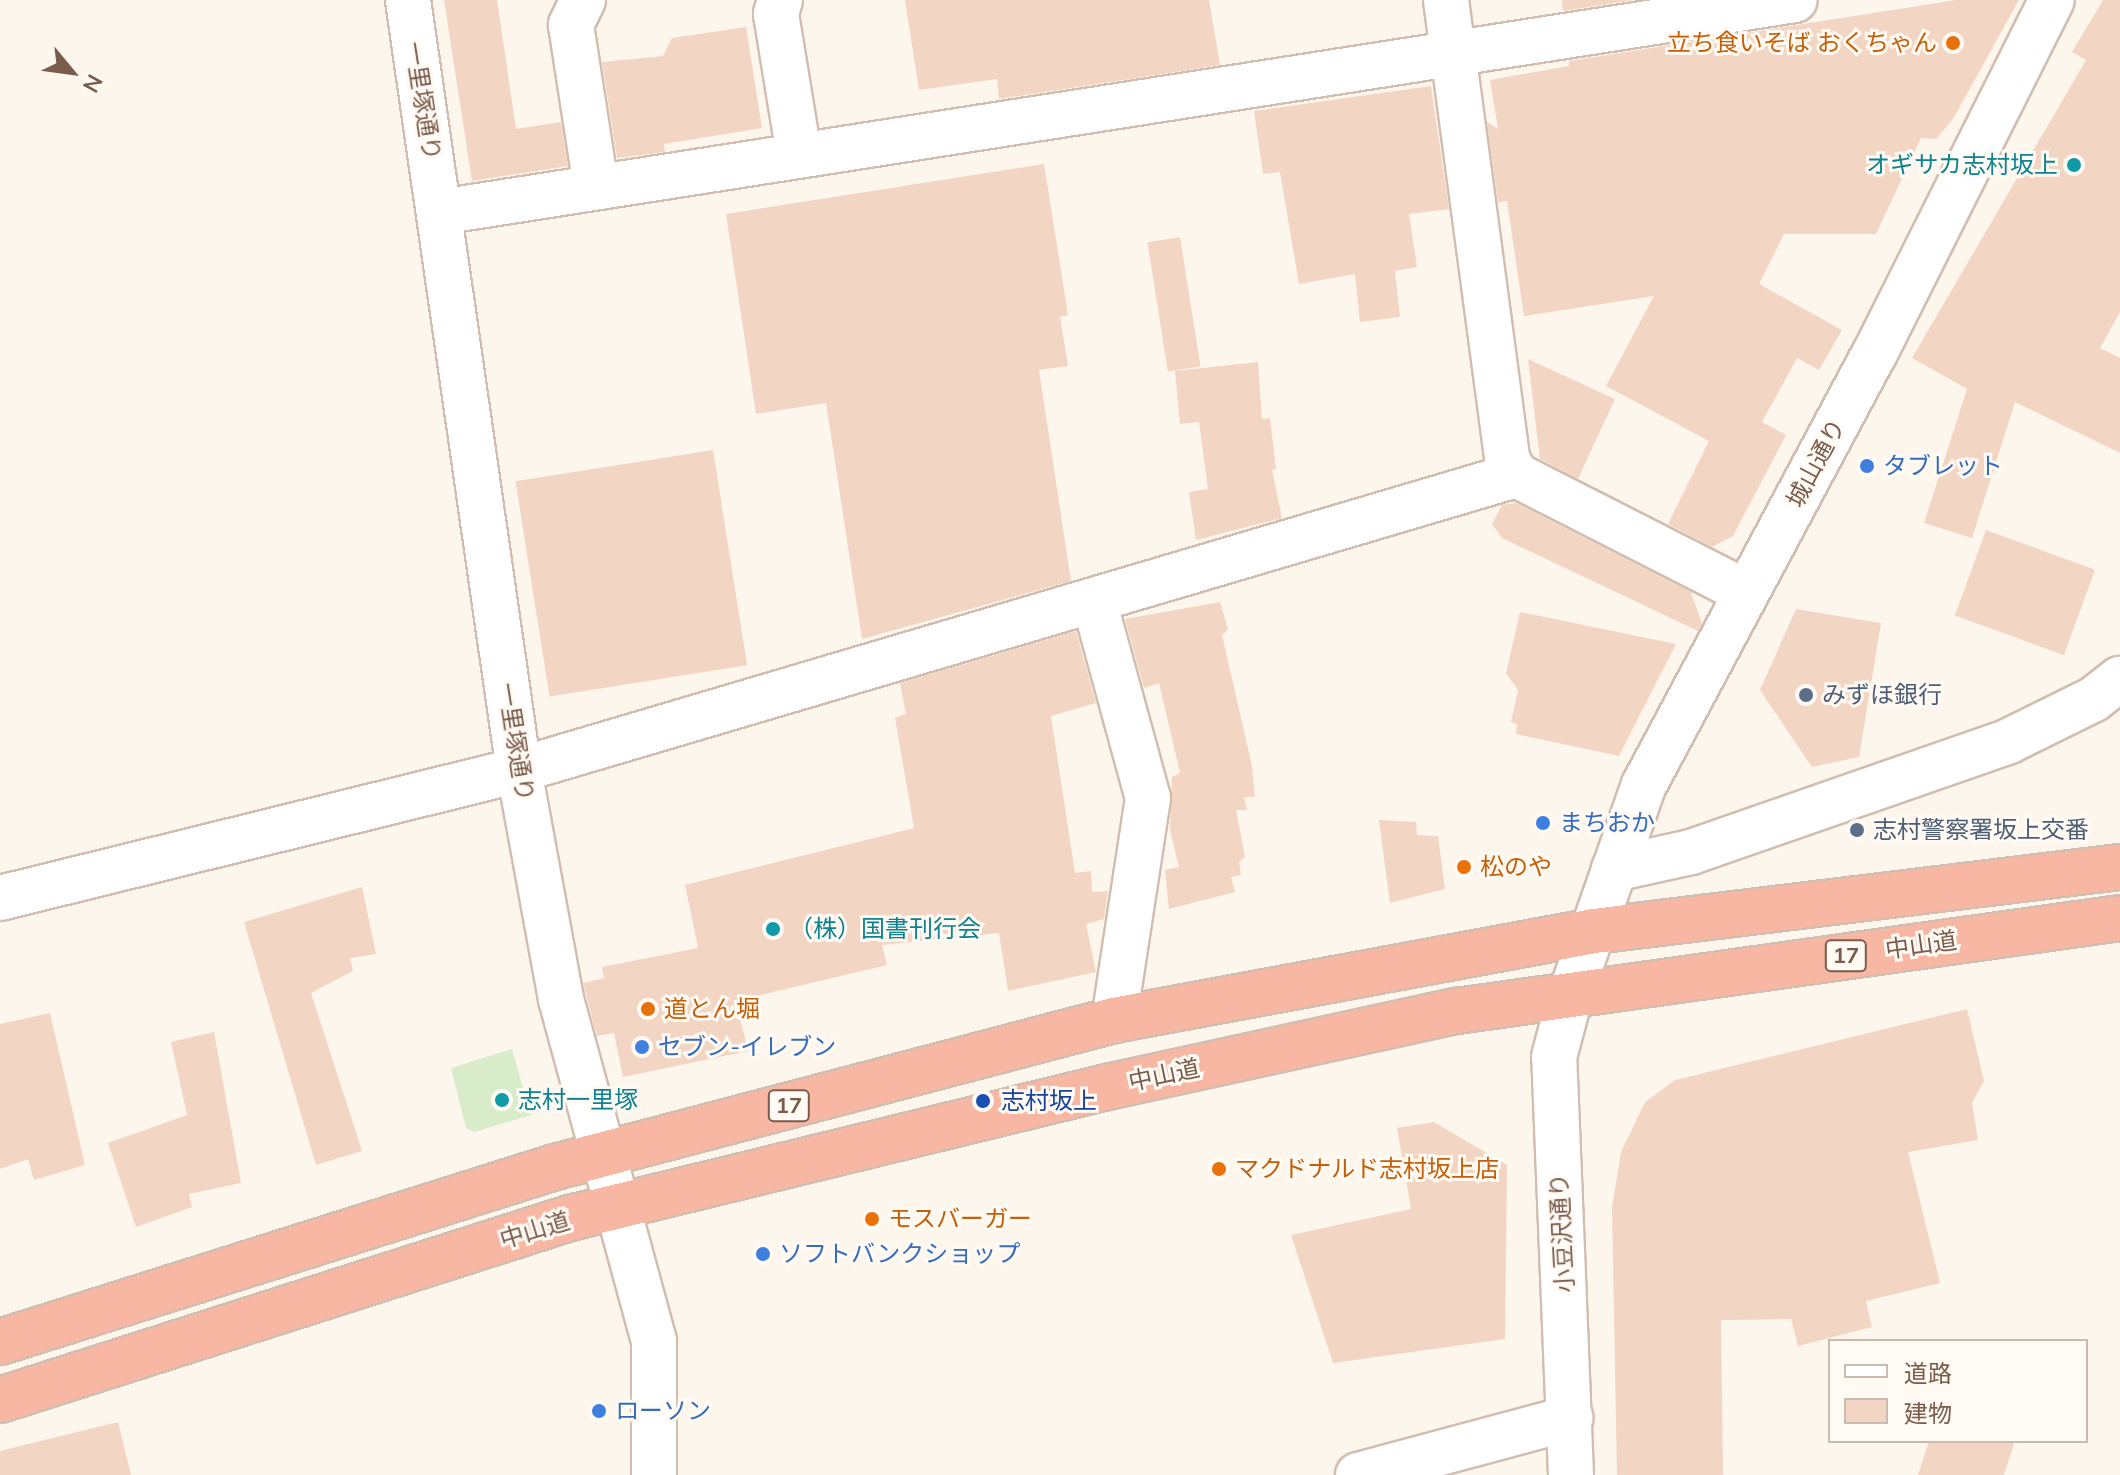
<!DOCTYPE html>
<meta charset="utf-8">
<style>
body{margin:0}
#map{position:relative;width:2120px;height:1475px;overflow:hidden;background:#fdf6ec;font-family:Mulish,"Noto Sans JP",sans-serif}
div>[style]{position:absolute}
[style*='--x']{left:calc(var(--x)*1px);top:calc(var(--y)*1px);width:calc(var(--w)*1px);rotate:calc(var(--a)*1deg)}
.green>*{inset:0;background:#d8ecc9}
.building>*{inset:0;background:#f3d5c3;transform-origin:0 0}
.roads{filter:drop-shadow(2px 0 #d1beb0) drop-shadow(-2px 0 #d1beb0) drop-shadow(0 2px #d1beb0) drop-shadow(0 -2px #d1beb0)}
.street>*{height:44px;margin:-22px;padding:0 22px;transform-origin:22px;border-radius:22px;background:#fff}
.secondary>*{height:44px;margin:-22px;padding:0 22px;transform-origin:22px;border-radius:22px;background:#fff}
.highway>*{height:44px;margin:-22px;padding:0 22px;transform-origin:22px;border-radius:22px;background:#f7b7a3}
.dots>*{width:22px;height:22px;translate:-50% -50%;box-sizing:border-box;border:4px solid #fffaf3;border-radius:50%}
span{translate:-50% -50%;white-space:nowrap;text-align:center;line-height:1.15;-webkit-text-stroke:6px #fffaf3;paint-order:stroke}
.shield-label span{padding:2px 6px;background:#fffaf3;border:2px solid;border-radius:6px;-webkit-text-stroke-width:0}
.shield-label{font-size:22px;color:#7a5c4d;font-weight:700}
.food-label{font-size:24px;color:#c56008}
.right{translate:-100% -50%;text-align:right}
.left{translate:0 -50%;text-align:left}
.street-label{font-size:24px;color:#7a5c4d}
.culture-label{font-size:24px;color:#0d838f}
.shop-label{font-size:24px;color:#366cbe}
.service-label{font-size:24px;color:#4e5e75}
.transit-label{font-size:24px;color:#164399}
.legend{position:absolute;left:1828px;top:1339px;width:260px;height:104px;box-sizing:border-box;background:#fffaf3;border:2px solid #cabbb1;margin:0;padding:10px 14px;list-style:none;font-size:24px;color:#7a5c4d}
.legend li{display:flex;align-items:center;gap:16px;height:40px}
.legend b{width:40px;border:2px solid #cabbb1}
.north{position:absolute;left:32px;top:32px;width:80px;height:80px;-webkit-text-stroke:6px #fffaf3;paint-order:stroke;rotate:119deg;font-size:22px;font-weight:700;line-height:32px;text-align:center;color:#7a5c4d}
.north::after{content:'';display:block;margin:auto;width:28px;height:36px;background:#7a5c4d;clip-path:polygon(50% 0,100% 100%,50% 72%,0 100%)}
</style>
<div id="map">
<div class="green">
<i style="clip-path:polygon(512px 1049px,531px 1115px,474px 1132px,466px 1128px,451px 1068px)"></i>
</div>
<div class="building">
<i style="clip-path:polygon(444px 0,497px 0,516px 129px,561px 122px,568px 166px,472px 181px)"></i>
<i style="clip-path:polygon(905px 0,1209px 0,1220px 65px,999px 99px,997px 79px,919px 90px)"></i>
<i style="clip-path:polygon(1562px 0,1633px 0,1563px 11px)"></i>
<i style="clip-path:polygon(1956px 0,2019px 0,1953px 119px,1936px 139px,1921px 138px,1876px 234px,1784px 234px,1759px 284px,1842px 330px,1819px 370px,1797px 358px,1762px 422px,1786px 435px,1733px 536px,1712px 547px,1668px 524px,1709px 441px,1606px 386px,1654px 296px,1524px 316px,1507px 201px,1498px 202px,1487px 122px,1498px 129px,1490px 80px,1569px 66px,1569px 61px)"></i>
<i style="clip-path:polygon(2103px 0,2120px 0,2120px 312px,2100px 348px,2120px 358px,2120px 453px,2015px 402px,1972px 538px,1924px 523px,1967px 389px,1912px 358px,2086px 60px,2072px 52px)"></i>
<i style="clip-path:polygon(746px 27px,762px 128px,664px 144px,665px 152px,617px 158px,602px 62px,663px 56px,672px 38px)"></i>
<i style="clip-path:polygon(1431px 86px,1449px 209px,1409px 214px,1417px 267px,1395px 271px,1400px 317px,1360px 322px,1355px 274px,1299px 284px,1280px 172px,1263px 174px,1254px 111px)"></i>
<i style="clip-path:polygon(1044px 164px,1068px 315px,1060px 317px,1068px 366px,1039px 370px,1071px 581px,862px 639px,826px 403px,756px 414px,726px 214px)"></i>
<i style="left:1180px;top:237px;width:131px;height:33px;rotate:81deg"></i>
<i style="clip-path:polygon(1528px 359px,1615px 399px,1578px 479px,1540px 459px)"></i>
<i style="clip-path:polygon(1258px 362px,1262px 419px,1270px 418px,1276px 469px,1272px 470px,1282px 518px,1196px 540px,1189px 492px,1208px 489px,1199px 422px,1180px 424px,1175px 371px)"></i>
<i style="left:713px;top:450px;width:218px;height:200px;rotate:81deg"></i>
<i style="clip-path:polygon(1516px 503px,1691px 592px,1702px 624px,1698px 631px,1502px 538px,1492px 524px,1502px 505px)"></i>
<i style="left:1986px;top:530px;width:116px;height:91px;rotate:20deg"></i>
<i style="clip-path:polygon(1220px 602px,1228px 629px,1222px 635px,1252px 766px,1255px 797px,1244px 797px,1247px 810px,1236px 810px,1245px 857px,1239px 862px,1241px 875px,1231px 877px,1235px 892px,1169px 909px,1165px 870px,1179px 867px,1170px 830px,1172px 777px,1180px 773px,1159px 683px,1144px 688px,1125px 619px)"></i>
<i style="clip-path:polygon(1796px 609px,1881px 623px,1859px 757px,1812px 767px,1760px 690px)"></i>
<i style="clip-path:polygon(1520px 612px,1676px 644px,1619px 756px,1516px 734px,1517px 724px,1511px 722px,1518px 690px,1506px 673px)"></i>
<i style="clip-path:polygon(1076px 631px,1096px 703px,1051px 716px,1075px 873px,1091px 871px,1092px 892px,1108px 891px,1104px 919px,1086px 924px,1096px 972px,1008px 991px,999px 933px,882px 945px,887px 965px,736px 1001px,748px 1051px,623px 1077px,614px 1033px,597px 1036px,583px 983px,604px 978px,602px 967px,698px 948px,685px 885px,914px 828px,895px 718px,906px 714px,900px 683px)"></i>
<i style="clip-path:polygon(1379px 820px,1416px 822px,1417px 835px,1438px 836px,1445px 889px,1390px 903px)"></i>
<i style="clip-path:polygon(362px 887px,376px 954px,350px 958px,353px 971px,311px 993px,362px 1151px,316px 1165px,244px 922px)"></i>
<i style="clip-path:polygon(1967px 1009px,1984px 1081px,1972px 1103px,1978px 1140px,1908px 1152px,1940px 1283px,1866px 1301px,1872px 1327px,1798px 1346px,1791px 1319px,1721px 1320px,1723px 1475px,1617px 1475px,1612px 1207px,1621px 1152px,1645px 1102px,1675px 1080px)"></i>
<i style="clip-path:polygon(50px 1013px,85px 1165px,34px 1180px,28px 1159px,0 1169px,0 1024px)"></i>
<i style="clip-path:polygon(214px 1032px,241px 1183px,189px 1194px,192px 1207px,136px 1227px,108px 1143px,187px 1115px,171px 1042px)"></i>
<i style="clip-path:polygon(1434px 1122px,1507px 1165px,1505px 1339px,1333px 1363px,1291px 1235px,1411px 1209px,1397px 1128px)"></i>
<i style="clip-path:polygon(118px 1422px,131px 1475px,0 1475px,0 1451px)"></i>
<i style="clip-path:polygon(1929px 1441px,2015px 1441px,2004px 1475px,1918px 1475px)"></i>
</div>
<div class="roads">
<div class="street">
<i style="--x:583;--y:0;--w:28;--a:116"></i>
<i style="--x:571;--y:25;--w:163;--a:81.2"></i>
<i style="--x:780;--y:0;--w:15;--a:106"></i>
<i style="--x:776;--y:14;--w:143;--a:80.7"></i>
<i style="--x:1446;--y:0;--w:463;--a:82.4"></i>
<i style="--x:1507;--y:459;--w:18;--a:61"></i>
<i style="--x:1516;--y:475;--w:258;--a:27"></i>
<i style="--x:440;--y:212;--w:1371;--a:-8.89"></i>
<i style="--x:1094;--y:601;--w:204;--a:74.7"></i>
<i style="--x:1148;--y:798;--w:225;--a:98.7"></i>
<i style="--x:1614;--y:869;--w:79;--a:-12.4"></i>
<i style="--x:1691;--y:852;--w:337;--a:-19.2"></i>
<i style="--x:2009;--y:741;--w:95;--a:-26.3"></i>
<i style="--x:2094;--y:699;--w:33;--a:-38"></i>
<i style="--x:0;--y:898;--w:535;--a:-13.85"></i>
<i style="--x:519;--y:770;--w:1040;--a:-16.48"></i>
<i style="--x:1358;--y:1475;--w:220;--a:-15"></i>
</div>
<div class="secondary">
<i style="--x:408;--y:0;--w:778;--a:81.8"></i>
<i style="--x:519;--y:770;--w:233;--a:79.6"></i>
<i style="--x:561;--y:999;--w:354;--a:74.8"></i>
<i style="--x:654;--y:1341;--w:134;--a:90"></i>
<i style="--x:1571;--y:1475;--w:418;--a:-92.3"></i>
<i style="--x:1554;--y:1057;--w:66;--a:-75.1"></i>
<i style="--x:1571;--y:993;--w:220;--a:-70.7"></i>
<i style="--x:1644;--y:785;--w:488;--a:-61.9"></i>
<i style="--x:1874;--y:355;--w:397;--a:-63.4"></i>
</div>
<div class="highway">
<i style="--x:0;--y:1342;--w:582;--a:-17.5"></i>
<i style="--x:555;--y:1167;--w:578;--a:-14.73"></i>
<i style="--x:1114;--y:1020;--w:488;--a:-10.5"></i>
<i style="--x:1594;--y:931;--w:530;--a:-6.94"></i>
<i style="--x:0;--y:1400;--w:598;--a:-17.71"></i>
<i style="--x:570;--y:1218;--w:553;--a:-13.71"></i>
<i style="--x:1107;--y:1087;--w:358;--a:-12.3"></i>
<i style="--x:1457;--y:1011;--w:669;--a:-7.98"></i>
</div>
</div>
<div class="dots">
<i style="left:1953px;top:43px;background:#e8710a"></i>
<i style="left:2074px;top:165px;background:#0f9aa8"></i>
<i style="left:1867px;top:466px;background:#3f7fe0"></i>
<i style="left:1806px;top:695px;background:#5c6f8a"></i>
<i style="left:1543px;top:823px;background:#3f7fe0"></i>
<i style="left:1857px;top:830px;background:#5c6f8a"></i>
<i style="left:1464px;top:867px;background:#e8710a"></i>
<i style="left:773px;top:929px;background:#0f9aa8"></i>
<i style="left:648px;top:1009px;background:#e8710a"></i>
<i style="left:642px;top:1047px;background:#3f7fe0"></i>
<i style="left:502px;top:1100px;background:#0f9aa8"></i>
<i style="left:983px;top:1101px;background:#1a4fb4"></i>
<i style="left:1219px;top:1169px;background:#e8710a"></i>
<i style="left:872px;top:1219px;background:#e8710a"></i>
<i style="left:763px;top:1254px;background:#3f7fe0"></i>
<i style="left:599px;top:1411px;background:#3f7fe0"></i>
</div>
<div class="shield-label">
<span style="left:1846px;top:956px">17</span>
<span style="left:789px;top:1106px">17</span>
</div>
<div class="food-label">
<span class="right" style="left:1937px;top:43px">立ち食いそば おくちゃん</span>
<span class="left" style="left:1480px;top:867px">松のや</span>
<span class="left" style="left:664px;top:1009px">道とん堀</span>
<span class="left" style="left:1235px;top:1169px">マクドナルド志村坂上店</span>
<span class="left" style="left:888px;top:1219px">モスバーガー</span>
</div>
<div class="street-label">
<span style="left:423px;top:101px;rotate:81deg">一里塚通り</span>
<span style="left:1816px;top:463px;rotate:-62deg">城山通り</span>
<span style="left:516px;top:742px;rotate:81deg">一里塚通り</span>
<span style="left:1921px;top:945px;rotate:-8deg">中山道</span>
<span style="left:1164px;top:1075px;rotate:-12deg">中山道</span>
<span style="left:535px;top:1230px;rotate:-17deg">中山道</span>
<span style="left:1562px;top:1233px;rotate:-93deg">小豆沢通り</span>
</div>
<div class="culture-label">
<span class="right" style="left:2058px;top:165px">オギサカ志村坂上</span>
<span class="left" style="left:789px;top:929px">（株）国書刊行会</span>
<span class="left" style="left:518px;top:1100px">志村一里塚</span>
</div>
<div class="shop-label">
<span class="left" style="left:1883px;top:466px">タブレット</span>
<span class="left" style="left:1559px;top:823px">まちおか</span>
<span class="left" style="left:658px;top:1047px">セブン-イレブン</span>
<span class="left" style="left:779px;top:1254px">ソフトバンクショップ</span>
<span class="left" style="left:615px;top:1411px">ローソン</span>
</div>
<div class="service-label">
<span class="left" style="left:1822px;top:695px">みずほ銀行</span>
<span class="left" style="left:1873px;top:830px">志村警察署坂上交番</span>
</div>
<div class="transit-label">
<span class="left" style="left:1001px;top:1101px">志村坂上</span>
</div>
<ul class="legend">
<li><b style="height:10px;background:#fff"></b>道路</li>
<li><b style="height:22px;background:#f3d5c3"></b>建物</li>
</ul>
<div class="north">N</div>
</div>
